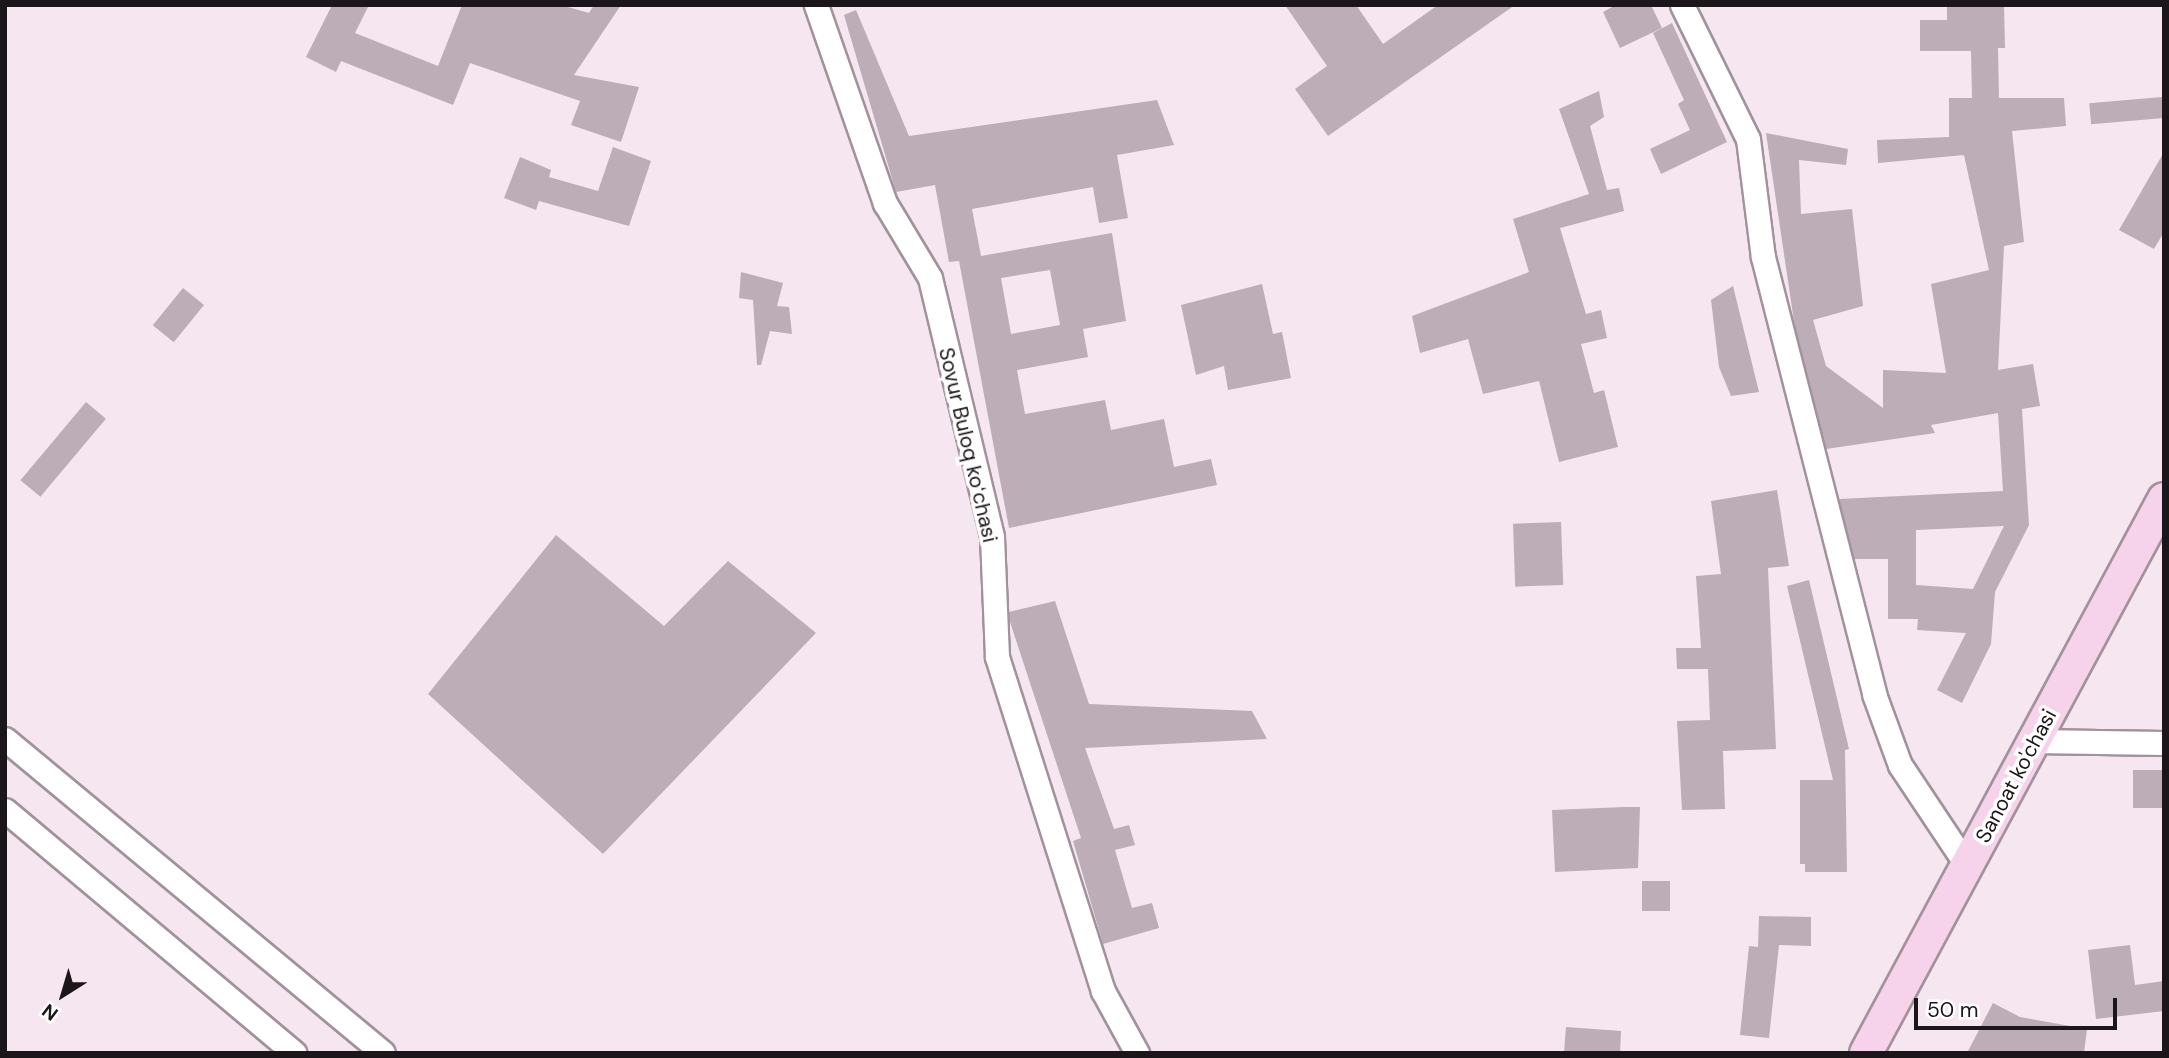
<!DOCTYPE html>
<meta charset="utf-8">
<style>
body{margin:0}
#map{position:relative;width:2169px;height:1058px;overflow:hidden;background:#f5e6f0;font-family:"DM Sans",sans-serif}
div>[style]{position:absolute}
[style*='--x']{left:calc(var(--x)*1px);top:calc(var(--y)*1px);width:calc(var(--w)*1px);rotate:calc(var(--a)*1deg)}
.building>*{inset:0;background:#bcadb6;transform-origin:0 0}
.roads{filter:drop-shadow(2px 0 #a1929b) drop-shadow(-2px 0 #a1929b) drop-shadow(0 2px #a1929b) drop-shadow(0 -2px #a1929b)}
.minor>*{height:23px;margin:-11.5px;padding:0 11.5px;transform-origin:11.5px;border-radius:11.5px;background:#fff}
.secondary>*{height:32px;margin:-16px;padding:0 16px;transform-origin:16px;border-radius:16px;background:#f6d2eb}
span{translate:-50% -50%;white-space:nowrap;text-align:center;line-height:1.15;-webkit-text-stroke:7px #fff;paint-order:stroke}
.street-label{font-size:21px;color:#1b1619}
.frame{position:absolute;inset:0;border:7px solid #1b1619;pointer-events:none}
.north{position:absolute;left:28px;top:960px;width:70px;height:70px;-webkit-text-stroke:5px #fff;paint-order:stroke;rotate:217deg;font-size:19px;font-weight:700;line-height:28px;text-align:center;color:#1b1619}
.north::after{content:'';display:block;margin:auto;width:24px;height:32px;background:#1b1619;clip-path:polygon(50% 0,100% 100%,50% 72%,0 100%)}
.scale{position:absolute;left:1914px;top:998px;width:203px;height:32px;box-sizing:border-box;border:4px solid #1b1619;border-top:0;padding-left:9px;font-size:21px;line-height:24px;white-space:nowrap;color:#1b1619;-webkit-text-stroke:5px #fff;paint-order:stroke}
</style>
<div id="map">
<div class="building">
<i style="clip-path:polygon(332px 5px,369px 5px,355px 33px,438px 66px,462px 5px,561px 5px,589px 13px,594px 5px,621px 5px,574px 75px,639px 87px,621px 142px,571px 125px,580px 101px,470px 63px,453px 105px,341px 61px,336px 72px,306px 57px)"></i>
<i style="clip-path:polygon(1285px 5px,1356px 5px,1383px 44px,1438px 5px,1515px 5px,1328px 136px,1295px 89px,1327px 66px)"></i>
<i style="clip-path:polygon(1616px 5px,1651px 5px,1662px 28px,1620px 48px,1603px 12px)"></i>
<i style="clip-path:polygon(evenodd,1947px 5px,2004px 5px,2005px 48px,1998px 48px,1999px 98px,2064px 98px,2066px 126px,2012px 131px,2024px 242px,2004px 246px,1998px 370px,2033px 364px,2040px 406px,2022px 409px,2029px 525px,1995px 592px,1991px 644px,1962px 703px,1937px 690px,1966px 633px,1917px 630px,1918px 619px,1888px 619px,1888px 559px,1854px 559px,1839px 499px,2003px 491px,1998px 413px,1931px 425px,1935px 433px,1826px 449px,1795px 328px,1766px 133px,1848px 149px,1846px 165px,1799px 160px,1801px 214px,1852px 209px,1863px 306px,1813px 320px,1826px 366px,1883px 408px,1883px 370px,1946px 373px,1931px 284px,1989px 270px,1964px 155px,1878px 163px,1877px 140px,1949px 137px,1949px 98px,1972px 98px,1971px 51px,1920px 51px,1920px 20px,1947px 20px,1947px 5px,2004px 526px,1973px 589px,1916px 585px,1916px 530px,2004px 526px)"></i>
<i style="clip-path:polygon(evenodd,856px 10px,909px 136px,1157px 100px,1174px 145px,1117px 155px,1128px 218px,1099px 223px,1093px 187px,972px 209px,981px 256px,1112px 233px,1126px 321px,1083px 329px,1088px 357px,1017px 370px,1025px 414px,1105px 400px,1111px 430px,1164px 419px,1174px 467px,1211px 459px,1217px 485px,1009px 528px,959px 261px,949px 262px,935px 185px,896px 192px,844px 15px,856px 10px,1050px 270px,1060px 325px,1011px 334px,1001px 278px,1050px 270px)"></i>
<i style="clip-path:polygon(1672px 23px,1727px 142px,1661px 174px,1650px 149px,1690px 130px,1678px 104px,1684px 100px,1653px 33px)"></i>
<i style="clip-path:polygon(1599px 91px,1604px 117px,1590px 126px,1607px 190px,1619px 188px,1624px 211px,1560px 228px,1586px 314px,1601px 310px,1607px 338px,1581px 344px,1594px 393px,1604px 390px,1618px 447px,1559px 462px,1539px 381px,1483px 394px,1468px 339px,1420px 353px,1412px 316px,1529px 272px,1513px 219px,1589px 194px,1559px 109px)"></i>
<i style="left:2162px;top:97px;width:21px;height:73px;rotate:85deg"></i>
<i style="clip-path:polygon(613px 147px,651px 161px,629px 226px,539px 201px,536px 210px,504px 198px,520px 157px,551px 170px,549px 177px,598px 191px)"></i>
<i style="clip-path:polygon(2164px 152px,2164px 232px,2154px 249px,2119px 230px)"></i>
<i style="clip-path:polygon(741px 272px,783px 283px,777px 306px,789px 307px,792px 334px,770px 331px,761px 365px,757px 365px,753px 300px,739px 298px)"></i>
<i style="clip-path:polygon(1262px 284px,1273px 334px,1282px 332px,1291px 378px,1228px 390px,1224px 366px,1196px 375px,1181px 305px)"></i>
<i style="clip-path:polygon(1733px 286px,1759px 392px,1731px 396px,1719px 367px,1711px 300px)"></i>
<i style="left:183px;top:288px;width:27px;height:48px;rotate:39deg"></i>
<i style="left:86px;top:402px;width:26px;height:102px;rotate:40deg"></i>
<i style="clip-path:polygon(1777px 490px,1789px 566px,1768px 568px,1776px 749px,1723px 751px,1725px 809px,1682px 810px,1677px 721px,1710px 720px,1708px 669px,1677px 669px,1676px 648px,1701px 648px,1696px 576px,1721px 574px,1711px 501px)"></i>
<i style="left:1561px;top:522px;width:63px;height:48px;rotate:88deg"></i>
<i style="clip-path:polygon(556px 535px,664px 626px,728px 561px,816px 633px,603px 854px,428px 694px)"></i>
<i style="clip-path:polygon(1809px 580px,1849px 749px,1845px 750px,1847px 872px,1805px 872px,1805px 864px,1800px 864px,1800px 780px,1833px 780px,1787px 586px)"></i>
<i style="clip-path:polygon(1055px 601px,1089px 704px,1252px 711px,1267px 739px,1085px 748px,1114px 829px,1129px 825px,1135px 845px,1115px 850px,1132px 908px,1152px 903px,1159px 928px,1103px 944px,1073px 841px,1081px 838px,1010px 622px,1009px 612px)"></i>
<i style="left:2164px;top:770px;width:38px;height:31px;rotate:90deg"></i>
<i style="clip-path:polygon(1625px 807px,1640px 807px,1638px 868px,1555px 872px,1552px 810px)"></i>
<i style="left:1642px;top:881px;width:28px;height:30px"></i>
<i style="clip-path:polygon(1759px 916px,1811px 917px,1811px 946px,1779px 945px,1769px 1038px,1740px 1035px,1749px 946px,1758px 947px)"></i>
<i style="clip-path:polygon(2130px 945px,2135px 985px,2164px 981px,2164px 1011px,2096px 1019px,2088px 950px)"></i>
<i style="clip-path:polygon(1993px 1003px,2020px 1017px,2087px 1029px,2084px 1053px,1967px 1053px)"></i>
<i style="clip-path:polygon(1566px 1027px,1621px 1031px,1620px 1053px,1564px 1053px)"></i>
</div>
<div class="roads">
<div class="minor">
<i style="--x:816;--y:5;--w:210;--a:70.8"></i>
<i style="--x:885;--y:203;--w:87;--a:59"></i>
<i style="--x:930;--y:278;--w:266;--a:76.5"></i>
<i style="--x:992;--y:537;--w:120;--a:87.6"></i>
<i style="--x:997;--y:657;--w:350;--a:72.4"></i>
<i style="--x:1103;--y:991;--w:71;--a:61.3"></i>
<i style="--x:1682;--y:5;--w:149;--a:63.8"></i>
<i style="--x:1748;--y:139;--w:119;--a:82.8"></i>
<i style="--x:1763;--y:257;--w:451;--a:75.7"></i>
<i style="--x:1874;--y:694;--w:76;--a:69.9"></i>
<i style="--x:1900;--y:765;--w:123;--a:56.3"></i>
<i style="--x:5;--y:739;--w:491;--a:39.7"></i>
<i style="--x:2034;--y:741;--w:130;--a:0.9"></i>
<i style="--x:5;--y:810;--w:378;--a:40"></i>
</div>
<div class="secondary">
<i style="--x:1866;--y:1053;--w:629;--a:-61.72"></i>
</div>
</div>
<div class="street-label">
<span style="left:968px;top:445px;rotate:77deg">Sovur Buloq koʻchasi</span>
<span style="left:2016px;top:776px;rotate:-62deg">Sanoat ko'chasi</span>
</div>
<div class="frame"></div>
<div class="north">N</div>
<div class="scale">50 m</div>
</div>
